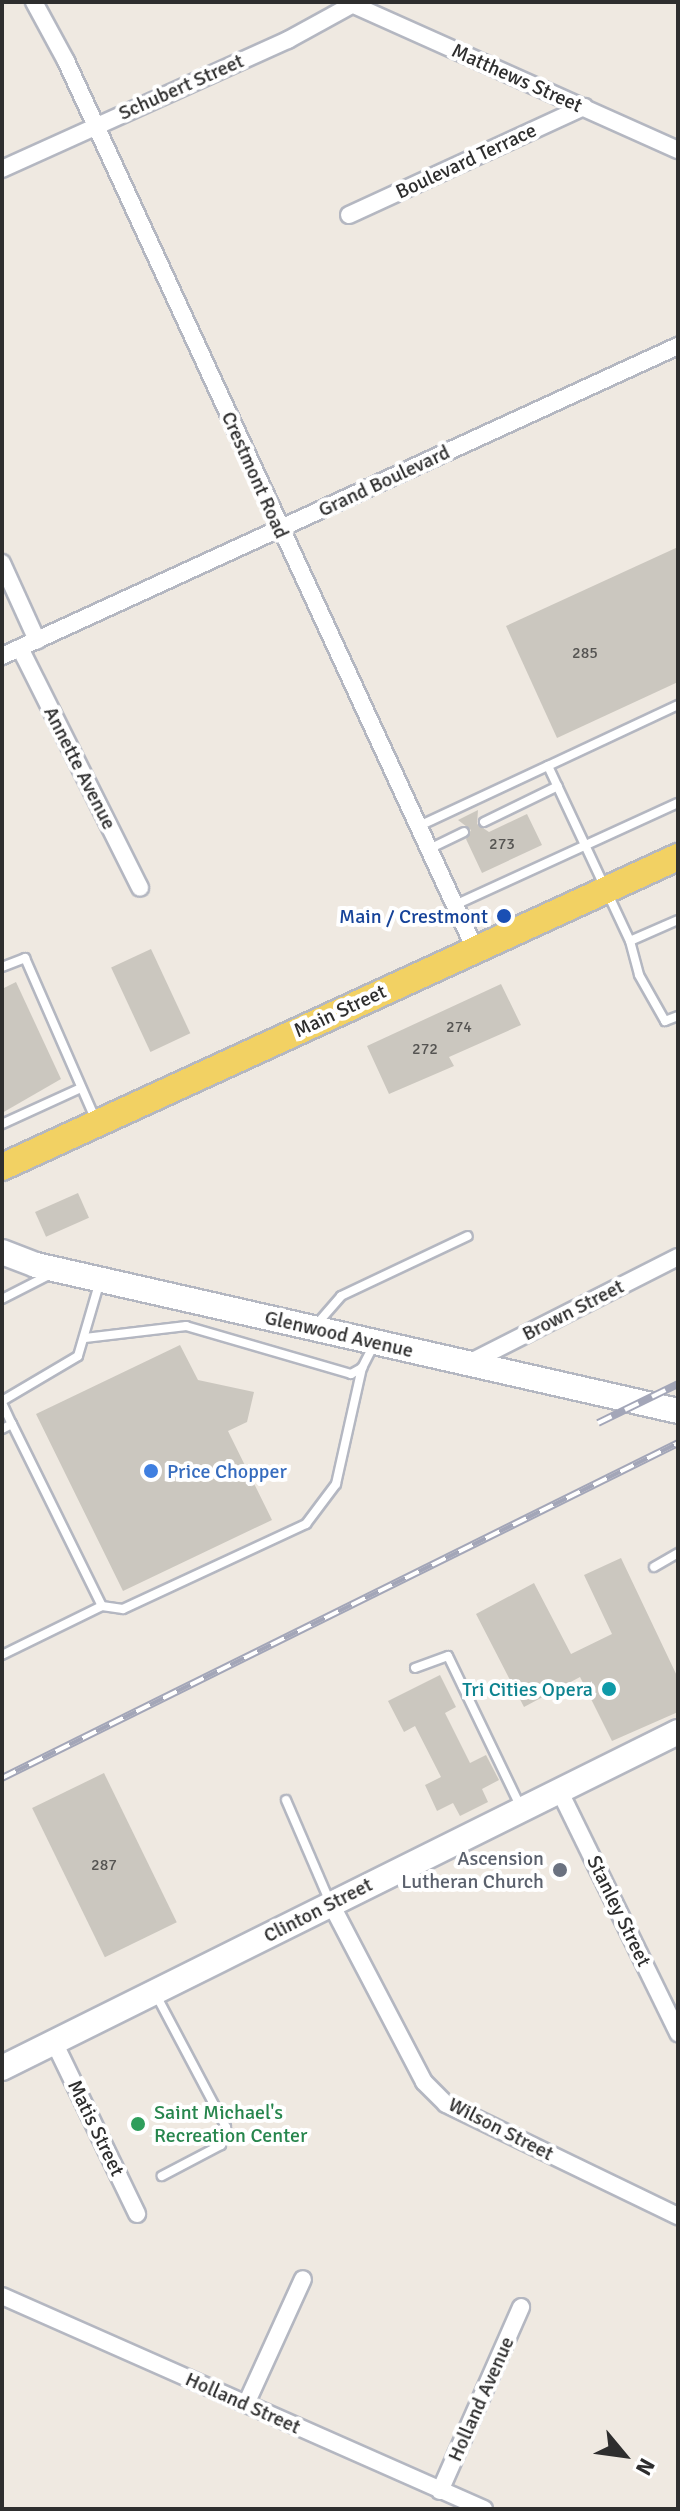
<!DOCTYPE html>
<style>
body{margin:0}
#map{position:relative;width:680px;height:2511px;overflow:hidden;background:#efe9e1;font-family:Signika,sans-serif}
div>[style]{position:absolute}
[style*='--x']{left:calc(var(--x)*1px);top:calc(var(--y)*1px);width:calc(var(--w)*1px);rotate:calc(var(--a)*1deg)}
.building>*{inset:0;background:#cbc7bf;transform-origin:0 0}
.roads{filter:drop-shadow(2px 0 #b4b7c1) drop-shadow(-2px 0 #b4b7c1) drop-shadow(0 2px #b4b7c1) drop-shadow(0 -2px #b4b7c1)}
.lane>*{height:8px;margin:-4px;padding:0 4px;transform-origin:4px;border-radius:4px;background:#fff}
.street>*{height:16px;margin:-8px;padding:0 8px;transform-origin:8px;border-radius:8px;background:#fff}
.secondary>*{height:24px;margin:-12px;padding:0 12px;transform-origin:12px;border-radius:12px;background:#fff}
.primary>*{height:26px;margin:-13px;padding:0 13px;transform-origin:13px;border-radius:13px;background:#f2d163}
.rail>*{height:8px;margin-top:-4px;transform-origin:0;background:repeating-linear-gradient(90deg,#fff 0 15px,#a3a6b8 0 30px);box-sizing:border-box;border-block:2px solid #a3a6b8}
.dots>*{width:22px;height:22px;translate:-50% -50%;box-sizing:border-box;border:4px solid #fff;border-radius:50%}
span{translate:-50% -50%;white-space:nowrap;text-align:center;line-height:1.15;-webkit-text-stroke:8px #fff;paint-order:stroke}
.number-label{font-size:16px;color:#555452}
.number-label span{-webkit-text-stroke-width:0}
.street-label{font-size:20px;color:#2e2e2e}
.transit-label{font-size:20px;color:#164399}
.right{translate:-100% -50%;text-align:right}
.shop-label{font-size:20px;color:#366cbe}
.left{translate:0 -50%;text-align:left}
.culture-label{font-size:20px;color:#0d838f}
.worship-label{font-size:20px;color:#5b616d}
.leisure-label{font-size:20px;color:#27864d}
.frame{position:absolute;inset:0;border:4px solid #2e2e2e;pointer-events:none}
.north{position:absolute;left:584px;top:2415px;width:80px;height:80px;-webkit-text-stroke:6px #fff;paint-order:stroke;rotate:119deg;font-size:22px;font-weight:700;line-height:32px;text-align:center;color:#2e2e2e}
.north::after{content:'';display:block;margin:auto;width:28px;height:36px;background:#2e2e2e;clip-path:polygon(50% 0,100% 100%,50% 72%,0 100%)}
</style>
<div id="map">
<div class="building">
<i style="clip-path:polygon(678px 547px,678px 682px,557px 738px,506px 626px)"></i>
<i style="clip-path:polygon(478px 810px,477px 824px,489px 832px,527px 814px,542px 845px,482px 873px,466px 839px,471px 830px,458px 820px)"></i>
<i style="left:151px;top:949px;width:93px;height:44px;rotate:65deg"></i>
<i style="clip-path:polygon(16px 982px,61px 1079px,2px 1113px,2px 989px)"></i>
<i style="clip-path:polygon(501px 984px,521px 1025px,449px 1057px,454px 1066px,389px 1094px,367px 1046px)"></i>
<i style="left:78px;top:1193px;width:27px;height:47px;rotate:66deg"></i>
<i style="clip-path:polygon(180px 1345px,198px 1380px,254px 1392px,247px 1422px,228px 1431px,272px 1520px,123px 1591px,36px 1414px)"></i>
<i style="clip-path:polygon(621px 1558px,678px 1678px,678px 1712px,612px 1741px,580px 1677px,524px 1707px,476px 1614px,534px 1583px,571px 1654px,612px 1634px,584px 1575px)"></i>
<i style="clip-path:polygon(440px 1675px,456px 1707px,445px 1713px,470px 1763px,486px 1755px,499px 1780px,482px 1789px,488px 1802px,460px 1816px,453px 1803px,437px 1811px,425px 1785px,441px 1777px,415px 1726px,404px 1732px,388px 1701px)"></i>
<i style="left:104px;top:1773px;width:166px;height:80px;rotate:64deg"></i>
</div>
<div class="roads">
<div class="lane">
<i style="--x:548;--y:766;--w:144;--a:-25.1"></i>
<i style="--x:484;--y:822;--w:82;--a:-25.9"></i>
<i style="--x:417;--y:827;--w:145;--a:-25"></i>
<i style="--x:548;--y:766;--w:193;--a:64.9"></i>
<i style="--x:630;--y:941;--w:35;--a:75"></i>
<i style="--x:639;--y:975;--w:53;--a:60.5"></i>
<i style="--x:665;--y:1021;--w:14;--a:-21"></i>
<i style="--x:427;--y:850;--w:41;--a:-25.9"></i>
<i style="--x:455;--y:905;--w:245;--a:-24.6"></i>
<i style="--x:630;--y:941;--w:52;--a:-23.6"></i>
<i style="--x:2;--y:967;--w:25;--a:-21"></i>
<i style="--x:25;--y:958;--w:175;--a:66.4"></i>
<i style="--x:2;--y:1124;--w:87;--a:-24.5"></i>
<i style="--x:2;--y:1299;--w:55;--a:-27"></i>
<i style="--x:316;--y:1325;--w:38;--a:-49"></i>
<i style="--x:341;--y:1296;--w:140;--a:-25.3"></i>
<i style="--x:85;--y:1338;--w:102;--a:-6.8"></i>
<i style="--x:186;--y:1326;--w:172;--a:16.2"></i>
<i style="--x:351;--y:1374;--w:13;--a:-29"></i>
<i style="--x:362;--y:1368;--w:25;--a:-63"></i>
<i style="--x:2;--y:1401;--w:88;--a:-30.6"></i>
<i style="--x:78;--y:1356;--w:78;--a:-73.7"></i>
<i style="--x:2;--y:1403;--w:23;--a:65"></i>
<i style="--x:12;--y:1424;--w:11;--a:153"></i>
<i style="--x:12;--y:1424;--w:203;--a:63.7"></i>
<i style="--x:654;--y:1567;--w:28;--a:-30"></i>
<i style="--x:2;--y:1655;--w:111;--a:-26.1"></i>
<i style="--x:102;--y:1606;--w:21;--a:8"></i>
<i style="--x:123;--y:1609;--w:202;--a:-24.9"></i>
<i style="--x:306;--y:1524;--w:50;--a:-53.1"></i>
<i style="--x:336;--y:1484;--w:119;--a:-77.4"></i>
<i style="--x:415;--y:1668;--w:35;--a:-20"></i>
<i style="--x:448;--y:1656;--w:169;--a:64.3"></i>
<i style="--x:286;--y:1800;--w:111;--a:66.7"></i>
<i style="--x:155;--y:1993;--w:152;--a:62.1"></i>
<i style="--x:226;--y:2127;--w:19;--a:106"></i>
<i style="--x:221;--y:2145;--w:67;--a:152.3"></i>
</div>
<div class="street">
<i style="--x:34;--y:2;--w:67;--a:61.5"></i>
<i style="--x:66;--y:61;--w:978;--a:65.27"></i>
<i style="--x:356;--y:6;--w:353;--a:24.1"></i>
<i style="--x:2;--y:169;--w:314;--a:-24.3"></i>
<i style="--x:288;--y:40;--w:79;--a:-28.8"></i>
<i style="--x:349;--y:215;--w:259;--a:-24.7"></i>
<i style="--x:2;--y:563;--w:85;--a:65.6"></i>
<i style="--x:20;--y:648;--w:268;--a:63.4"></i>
<i style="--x:2;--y:656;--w:744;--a:-24.64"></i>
<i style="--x:469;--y:1363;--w:234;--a:-26.9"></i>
<i style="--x:559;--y:1790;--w:271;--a:63.9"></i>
<i style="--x:331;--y:1904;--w:201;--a:62.4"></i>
<i style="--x:424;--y:2082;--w:31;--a:45"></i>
<i style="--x:446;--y:2104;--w:258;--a:25.8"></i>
<i style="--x:54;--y:2042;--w:191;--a:64.2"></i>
<i style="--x:2;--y:2296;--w:527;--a:23.84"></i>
<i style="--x:246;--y:2404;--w:137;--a:-65.5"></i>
<i style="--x:440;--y:2491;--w:201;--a:-66.2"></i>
</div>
<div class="secondary">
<i style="--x:2;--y:1252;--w:36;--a:21"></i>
<i style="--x:36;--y:1265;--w:658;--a:12.81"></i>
<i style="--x:2;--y:2068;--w:755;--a:-26.43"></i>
</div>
<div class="primary">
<i style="--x:2;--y:1167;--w:744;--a:-24.64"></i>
</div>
</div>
<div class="rail">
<i style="--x:598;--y:1423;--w:89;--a:-26"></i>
<i style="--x:2;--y:1778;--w:754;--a:-26.36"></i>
</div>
<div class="dots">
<i style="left:504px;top:916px;background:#1a4fb4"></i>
<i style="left:151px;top:1471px;background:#3f7fe0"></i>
<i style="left:609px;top:1689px;background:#0f9aa8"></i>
<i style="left:560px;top:1870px;background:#6b7280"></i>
<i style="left:138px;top:2124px;background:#2e9e5b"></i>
</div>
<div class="number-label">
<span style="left:585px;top:653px">285</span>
<span style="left:502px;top:844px">273</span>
<span style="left:459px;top:1027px">274</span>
<span style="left:425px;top:1049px">272</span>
<span style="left:104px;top:1865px">287</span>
</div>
<div class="street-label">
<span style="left:517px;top:78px;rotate:24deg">Matthews Street</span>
<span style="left:181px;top:87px;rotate:-24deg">Schubert Street</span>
<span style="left:466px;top:161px;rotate:-25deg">Boulevard Terrace</span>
<span style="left:255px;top:475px;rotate:66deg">Crestmont Road</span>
<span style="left:384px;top:481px;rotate:-25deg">Grand Boulevard</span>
<span style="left:80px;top:768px;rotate:63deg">Annette Avenue</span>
<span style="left:340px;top:1011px;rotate:-25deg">Main Street</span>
<span style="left:573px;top:1310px;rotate:-27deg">Brown Street</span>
<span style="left:339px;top:1334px;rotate:13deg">Glenwood Avenue</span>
<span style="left:318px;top:1910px;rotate:-27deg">Clinton Street</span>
<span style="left:619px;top:1911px;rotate:64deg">Stanley Street</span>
<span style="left:96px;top:2128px;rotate:64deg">Matis Street</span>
<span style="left:501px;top:2129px;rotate:27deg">Wilson Street</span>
<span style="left:481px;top:2399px;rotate:-66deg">Holland Avenue</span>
<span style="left:243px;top:2403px;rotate:24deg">Holland Street</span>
</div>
<div class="transit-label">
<span class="right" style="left:488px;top:916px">Main / Crestmont</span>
</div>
<div class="shop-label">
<span class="left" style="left:167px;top:1471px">Price Chopper</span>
</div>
<div class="culture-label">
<span class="right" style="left:593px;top:1689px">Tri Cities Opera</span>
</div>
<div class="worship-label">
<span class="right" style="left:544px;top:1870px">Ascension<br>Lutheran Church</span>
</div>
<div class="leisure-label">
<span class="left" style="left:154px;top:2124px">Saint Michael's<br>Recreation Center</span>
</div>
<div class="frame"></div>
<div class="north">N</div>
</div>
